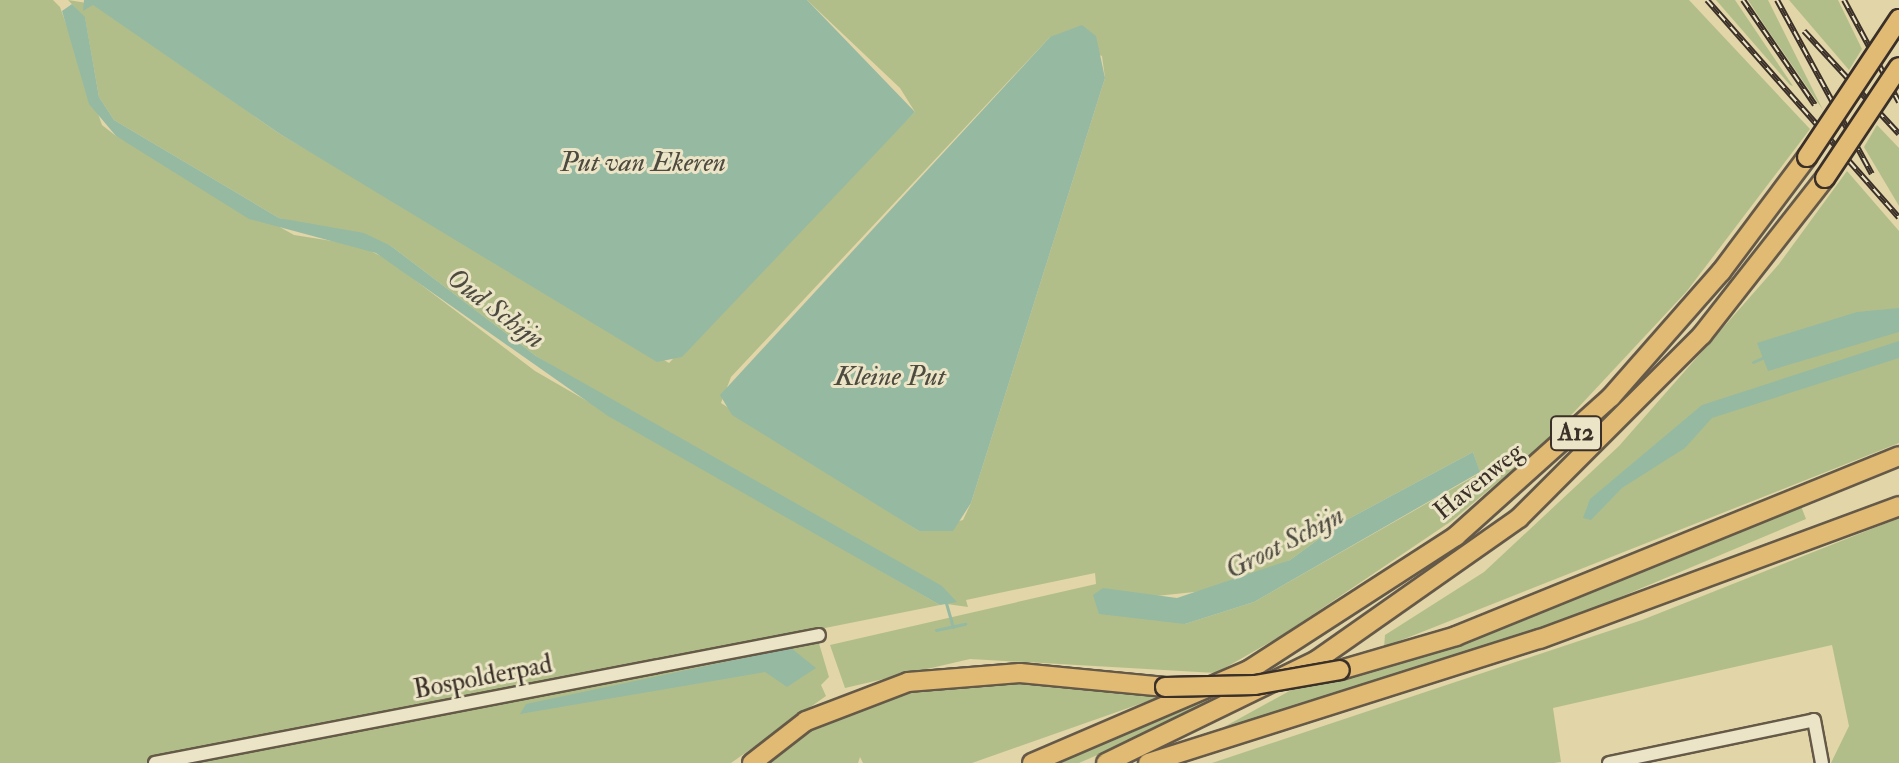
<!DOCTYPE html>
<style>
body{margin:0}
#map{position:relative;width:1899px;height:763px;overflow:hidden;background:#e2d5a8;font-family:"IM FELL Double Pica",serif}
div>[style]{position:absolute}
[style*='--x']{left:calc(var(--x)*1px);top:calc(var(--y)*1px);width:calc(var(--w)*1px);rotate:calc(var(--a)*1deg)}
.green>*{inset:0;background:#b2be89}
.water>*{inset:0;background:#96b9a2}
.stream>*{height:3px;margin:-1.5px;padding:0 1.5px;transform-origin:1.5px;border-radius:1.5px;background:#96b9a2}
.roads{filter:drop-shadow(2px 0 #655948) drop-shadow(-2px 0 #655948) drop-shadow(0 2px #655948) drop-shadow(0 -2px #655948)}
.minor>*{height:12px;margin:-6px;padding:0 6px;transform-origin:6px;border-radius:6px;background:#ece4c6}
.highway>*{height:18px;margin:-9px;padding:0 9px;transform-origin:9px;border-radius:9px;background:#e1ba74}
.rail>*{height:6px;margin-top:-3px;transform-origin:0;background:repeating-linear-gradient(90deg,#ece4c6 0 9px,#3b3028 0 18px);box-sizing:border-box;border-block:2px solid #3b3028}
.bridges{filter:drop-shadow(2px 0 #3b3028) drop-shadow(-2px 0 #3b3028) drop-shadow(0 2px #3b3028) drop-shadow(0 -2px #3b3028)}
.highway-bridge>*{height:18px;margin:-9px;padding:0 9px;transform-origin:9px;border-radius:9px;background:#e1ba74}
span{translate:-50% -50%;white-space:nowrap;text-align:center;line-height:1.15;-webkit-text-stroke:6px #ece4c6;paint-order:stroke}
.shield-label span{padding:2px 6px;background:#ece4c6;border:2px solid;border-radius:6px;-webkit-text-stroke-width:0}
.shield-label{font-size:24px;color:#3b3028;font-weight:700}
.street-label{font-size:26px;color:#3b3028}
.water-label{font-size:28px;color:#4d4b40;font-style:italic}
</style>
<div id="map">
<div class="green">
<i style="clip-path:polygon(0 0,53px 0,60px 7px,102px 125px,116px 136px,294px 235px,358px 245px,387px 259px,535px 371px,940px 605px,815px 630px,829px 677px,821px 685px,826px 696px,731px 763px,0 763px)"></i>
<i style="clip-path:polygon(evenodd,68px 0,93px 4px,280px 134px,669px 363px,915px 112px,900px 88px,807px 0,1689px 0,1810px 129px,1687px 291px,1547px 441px,1453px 520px,1281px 636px,1216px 673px,970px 659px,845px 688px,830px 645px,1096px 584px,1095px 573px,966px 600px,968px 607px,947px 604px,536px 356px,391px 246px,279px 218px,114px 120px,99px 97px,85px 18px,68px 0,1050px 37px,1102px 56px,1105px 78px,971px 503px,963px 520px,919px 531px,721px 403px,731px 377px,1050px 37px,68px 0,1473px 452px,1480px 473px,1254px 602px,1185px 624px,1146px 597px,1214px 590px,1290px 560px,1339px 524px,1473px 452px)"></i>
<i style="clip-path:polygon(1716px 0,1735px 0,1793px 86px,1790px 85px)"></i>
<i style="clip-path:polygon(1748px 0,1768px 0,1823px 110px,1765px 26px)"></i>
<i style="clip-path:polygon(1789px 0,1838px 0,1862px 49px,1849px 70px)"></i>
<i style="clip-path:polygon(1877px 125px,1899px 148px,1899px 206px,1864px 147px)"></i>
<i style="clip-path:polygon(1847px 171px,1899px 231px,1899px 443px,1384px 647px,1385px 635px,1484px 572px,1619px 446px,1779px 264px)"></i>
<i style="clip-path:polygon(1799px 501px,1806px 519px,1525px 637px,1204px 738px,1293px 689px,1379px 667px)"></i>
<i style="clip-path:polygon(1899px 518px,1899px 763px,1831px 763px,1849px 726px,1832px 645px,1553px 708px,1561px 762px,1554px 763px,1212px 763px,1642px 620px)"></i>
<i style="clip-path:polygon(988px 678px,1168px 694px,972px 763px,863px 763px,860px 757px,858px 763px,763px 763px,811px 728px,909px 687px)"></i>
<i style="clip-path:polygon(1220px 694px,1237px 694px,1079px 763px,1056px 763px)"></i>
</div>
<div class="water">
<i style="clip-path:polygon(84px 0,807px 0,915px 112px,682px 357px,657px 362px,280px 134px,93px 5px,83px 11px)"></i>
<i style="clip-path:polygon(72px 4px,85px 17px,99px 97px,114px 120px,279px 218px,364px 233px,391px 246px,536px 356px,942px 586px,957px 602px,940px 605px,608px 416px,376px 253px,249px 219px,116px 136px,89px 104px,62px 11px)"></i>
<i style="clip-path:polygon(1082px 25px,1096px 36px,1105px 78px,971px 503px,953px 531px,919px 531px,732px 415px,720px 395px,1050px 37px)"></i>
<i style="clip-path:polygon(1899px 308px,1899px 332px,1768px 371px,1757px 343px,1857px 312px)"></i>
<i style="clip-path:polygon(1899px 341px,1899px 358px,1712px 418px,1685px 448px,1622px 488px,1591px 520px,1583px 518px,1590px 499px,1702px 405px)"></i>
<i style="clip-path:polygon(1473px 452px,1480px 472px,1254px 602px,1185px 624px,1099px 614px,1093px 595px,1103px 588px,1177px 598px,1290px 560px,1339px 524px)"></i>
<i style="clip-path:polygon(791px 648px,816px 668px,787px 687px,765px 672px,520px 714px,526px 704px)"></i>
</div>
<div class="stream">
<i style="--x:1753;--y:362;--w:12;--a:-24"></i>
<i style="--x:946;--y:603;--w:25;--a:74"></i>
<i style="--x:936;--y:630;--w:30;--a:-12"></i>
</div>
<div class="roads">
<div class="minor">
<i style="--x:155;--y:763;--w:676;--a:-10.91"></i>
<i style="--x:1609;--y:763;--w:209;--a:-11.8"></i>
<i style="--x:1814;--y:720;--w:44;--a:79.5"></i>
</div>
<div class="highway">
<i style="--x:1340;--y:670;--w:121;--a:-16.3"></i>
<i style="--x:1456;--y:636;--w:478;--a:-22.1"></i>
<i style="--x:752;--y:763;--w:68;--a:-37.9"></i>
<i style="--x:806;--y:721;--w:109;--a:-20.9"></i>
<i style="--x:908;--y:682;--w:112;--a:-4.6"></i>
<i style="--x:1020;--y:673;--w:146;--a:5.5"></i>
<i style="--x:1032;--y:763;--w:236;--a:-23.2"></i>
<i style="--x:1249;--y:670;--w:247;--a:-32.9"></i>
<i style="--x:1456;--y:536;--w:208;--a:-41.9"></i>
<i style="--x:1611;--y:397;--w:167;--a:-48.7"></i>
<i style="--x:1721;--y:272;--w:144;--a:-53.2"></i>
<i style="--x:1106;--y:763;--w:235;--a:-26"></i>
<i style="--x:1317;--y:660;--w:247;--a:-35.1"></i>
<i style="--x:1519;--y:518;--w:259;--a:-45"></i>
<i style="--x:1702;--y:335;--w:199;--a:-51.9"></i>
<i style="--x:1148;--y:763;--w:411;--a:-17.6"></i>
<i style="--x:1540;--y:639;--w:383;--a:-20.3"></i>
</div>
</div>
<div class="rail">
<i style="--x:1707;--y:0;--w:290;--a:48.6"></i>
<i style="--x:1743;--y:0;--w:127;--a:55.6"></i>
<i style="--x:1777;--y:0;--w:198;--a:61.4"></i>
<i style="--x:1844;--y:0;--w:116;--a:61.7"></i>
<i style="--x:1804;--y:31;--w:140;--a:47.3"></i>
</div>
<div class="bridges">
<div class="highway-bridge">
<i style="--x:1807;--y:157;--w:166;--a:-56.3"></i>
<i style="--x:1825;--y:178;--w:133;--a:-56.3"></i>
<i style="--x:1165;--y:687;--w:90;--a:-1.3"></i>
<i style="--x:1255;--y:685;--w:86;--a:-10"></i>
</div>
</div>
<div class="shield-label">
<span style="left:1576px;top:433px">A12</span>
</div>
<div class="street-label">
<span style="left:1479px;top:482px;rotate:-39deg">Havenweg</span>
<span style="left:483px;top:678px;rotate:-11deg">Bospolderpad</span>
</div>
<div class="water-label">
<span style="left:643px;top:163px">Put van Ekeren</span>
<span style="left:495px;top:309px;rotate:37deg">Oud Schijn</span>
<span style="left:890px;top:377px">Kleine Put</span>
<span style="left:1285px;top:543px;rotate:-27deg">Groot Schijn</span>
</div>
</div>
